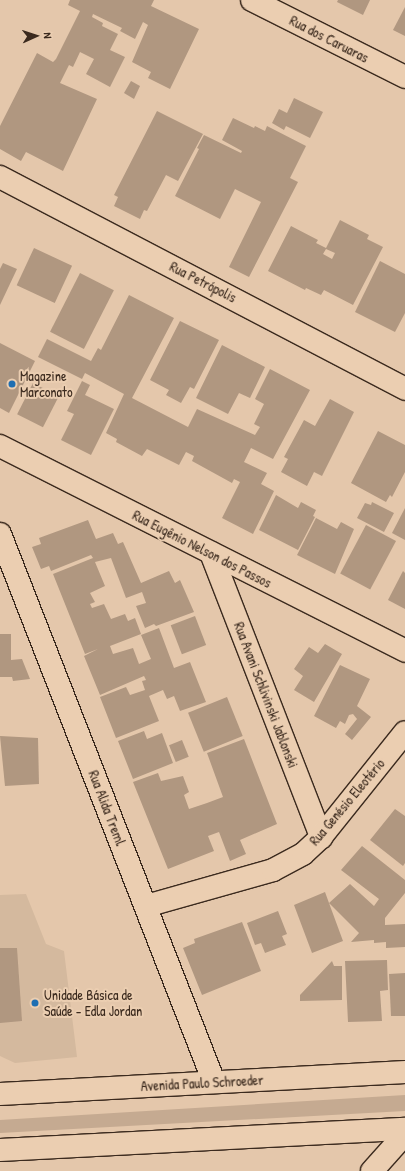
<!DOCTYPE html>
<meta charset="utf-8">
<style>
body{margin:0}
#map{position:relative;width:405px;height:1171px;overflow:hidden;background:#e4c7ab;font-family:"Patrick Hand",sans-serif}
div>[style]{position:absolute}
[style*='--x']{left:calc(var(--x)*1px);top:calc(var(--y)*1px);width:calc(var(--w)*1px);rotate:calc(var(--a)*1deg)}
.built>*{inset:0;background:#d4b99e}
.green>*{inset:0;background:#c5aa91}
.building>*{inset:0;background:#b09780;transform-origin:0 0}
.roads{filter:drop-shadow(1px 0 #3b2a1e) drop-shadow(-1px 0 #3b2a1e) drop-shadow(0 1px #3b2a1e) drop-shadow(0 -1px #3b2a1e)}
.street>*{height:22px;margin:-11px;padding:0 11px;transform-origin:11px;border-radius:11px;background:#ebceb1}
.secondary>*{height:22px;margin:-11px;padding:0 11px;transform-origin:11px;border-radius:11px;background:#ebceb1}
.primary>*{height:22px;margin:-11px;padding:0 11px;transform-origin:11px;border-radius:11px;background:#ebceb1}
.dots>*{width:11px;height:11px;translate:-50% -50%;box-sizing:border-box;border:2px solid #ebceb1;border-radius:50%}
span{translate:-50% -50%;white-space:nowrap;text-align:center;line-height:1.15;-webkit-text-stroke:4px #ebceb1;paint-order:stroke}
.street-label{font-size:14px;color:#3b2a1e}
.poi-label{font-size:14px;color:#3b2a1e}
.left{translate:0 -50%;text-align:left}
.north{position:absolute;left:16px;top:16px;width:40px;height:40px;-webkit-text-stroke:3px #ebceb1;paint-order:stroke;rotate:87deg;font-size:11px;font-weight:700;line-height:16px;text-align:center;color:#3b2a1e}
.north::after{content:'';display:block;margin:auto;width:14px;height:18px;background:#3b2a1e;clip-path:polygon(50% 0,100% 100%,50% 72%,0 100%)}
</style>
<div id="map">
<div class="built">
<i style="clip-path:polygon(26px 894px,46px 944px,64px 951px,77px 1057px,15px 1063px,0 1056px,0 895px)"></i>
</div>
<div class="green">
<i style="clip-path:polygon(405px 1095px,405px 1111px,0 1133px,0 1120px)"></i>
</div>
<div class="building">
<i style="clip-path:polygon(70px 0,154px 0,151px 6px,199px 29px,170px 89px,148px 78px,151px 72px,132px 62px,148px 25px,143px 22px,135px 39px,120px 31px,122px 28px,93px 14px,92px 17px,103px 23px,102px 26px,118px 34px,110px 50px,125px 57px,110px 87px,86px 74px,94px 59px,80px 52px,73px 67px,69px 65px,60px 83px,97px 99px,63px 171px,26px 152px,21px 161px,0 149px,0 126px,37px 53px,53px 62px,56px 59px,80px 11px,68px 5px)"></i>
<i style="clip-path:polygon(338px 0,370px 0,363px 15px,337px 2px)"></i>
<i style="clip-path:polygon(405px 7px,405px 36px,393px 30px)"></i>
<i style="clip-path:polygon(131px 81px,140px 86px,134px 99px,124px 93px)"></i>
<i style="clip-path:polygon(294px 98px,323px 112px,310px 138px,286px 126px,284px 130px,272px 123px,279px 109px,287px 113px)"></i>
<i style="clip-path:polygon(157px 111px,203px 134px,178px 181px,166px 175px,147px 211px,144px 210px,140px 219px,114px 206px,118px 197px,114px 195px)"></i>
<i style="clip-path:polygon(233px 118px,254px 128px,255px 126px,265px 131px,267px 126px,306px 146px,290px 178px,298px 182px,249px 277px,229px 267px,261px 202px,235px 189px,220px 219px,175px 196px,199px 149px,197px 148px,204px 135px,241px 153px,242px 151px,222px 140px)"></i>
<i style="clip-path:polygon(evenodd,340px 220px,369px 235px,367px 239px,383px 247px,353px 305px,324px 290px,321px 295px,306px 288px,305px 290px,268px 271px,291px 226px,318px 240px,316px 243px,326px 248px,340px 220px,326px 249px,335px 253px,332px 259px,323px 254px,326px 249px)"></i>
<i style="left:34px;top:248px;width:42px;height:41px;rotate:25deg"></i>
<i style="clip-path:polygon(380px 261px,405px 274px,405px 313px,395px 332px,355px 312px)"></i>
<i style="clip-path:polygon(3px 263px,17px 269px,0 305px,0 269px)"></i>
<i style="left:80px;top:273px;width:38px;height:66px;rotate:27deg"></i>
<i style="clip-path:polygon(129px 295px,174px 318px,132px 398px,188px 427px,197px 409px,255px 435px,260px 427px,254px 424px,264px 404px,255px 399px,270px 369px,310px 390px,273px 459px,251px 448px,244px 462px,267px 473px,261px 484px,274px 491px,253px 534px,222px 518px,240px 482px,234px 479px,232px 483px,192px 461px,194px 456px,186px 452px,179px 465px,147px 449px,142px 456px,116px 442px,117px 439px,106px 433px,124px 394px,85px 373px,82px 379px,38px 357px,47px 339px,91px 361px,98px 348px,101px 350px)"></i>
<i style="clip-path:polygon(180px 321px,219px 340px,194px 389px,190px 387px,181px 403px,166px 395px,169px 390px,150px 380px)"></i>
<i style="clip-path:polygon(0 343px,35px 361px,9px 413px,0 408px)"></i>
<i style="clip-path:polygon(222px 345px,265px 367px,250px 398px,239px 393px,228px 414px,196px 398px)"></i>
<i style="clip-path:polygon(82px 381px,90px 385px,85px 395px,114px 409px,91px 455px,61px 440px,74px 414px,67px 411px)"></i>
<i style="left:33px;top:383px;width:29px;height:35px;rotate:27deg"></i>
<i style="clip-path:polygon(330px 399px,354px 412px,322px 476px,314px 472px,307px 486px,281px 472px,288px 459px,284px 457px,304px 420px,315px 426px)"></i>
<i style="clip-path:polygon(378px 431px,405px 445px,405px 472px,392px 497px,390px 495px,386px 502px,351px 483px)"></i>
<i style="clip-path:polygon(276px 495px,298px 508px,301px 502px,316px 510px,313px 516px,315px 517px,298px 550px,259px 530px)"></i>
<i style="clip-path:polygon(372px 502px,394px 513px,384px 532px,357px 518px,365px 503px,371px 505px)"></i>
<i style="clip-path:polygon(405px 508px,405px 540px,392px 533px)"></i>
<i style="clip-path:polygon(316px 518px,337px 529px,341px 522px,354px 529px,335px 574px,297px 555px)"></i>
<i style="clip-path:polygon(88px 520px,96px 539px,113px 533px,118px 544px,123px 542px,141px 583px,169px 571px,175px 583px,180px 580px,194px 612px,156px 626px,154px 624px,145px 628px,136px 606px,146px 603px,142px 592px,126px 598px,111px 558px,95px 562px,105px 586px,90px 593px,95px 602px,90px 604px,92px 608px,104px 604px,111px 619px,125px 614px,128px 621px,135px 618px,141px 634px,110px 646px,113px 654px,133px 648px,139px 664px,151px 659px,141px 635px,159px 628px,174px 668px,190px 662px,206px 702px,180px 711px,174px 696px,167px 699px,163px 690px,149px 696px,159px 721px,116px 738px,100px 697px,126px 687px,130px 695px,145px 690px,142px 681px,146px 680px,144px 676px,100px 695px,84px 656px,98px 649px,85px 654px,53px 574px,93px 558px,91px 555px,51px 571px,49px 566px,41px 569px,32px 547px,41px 544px,39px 538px)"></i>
<i style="left:366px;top:525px;width:34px;height:55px;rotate:28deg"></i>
<i style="clip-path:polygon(403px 571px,405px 573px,405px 609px,388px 600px)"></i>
<i style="left:195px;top:616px;width:31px;height:26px;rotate:69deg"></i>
<i style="clip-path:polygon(0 634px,11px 634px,11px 660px,22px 659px,30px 679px,13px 681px,12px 677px,0 677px)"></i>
<i style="clip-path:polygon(325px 644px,342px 654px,314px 702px,294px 690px,303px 676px,294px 669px,309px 647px,318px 653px)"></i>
<i style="clip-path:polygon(340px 665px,370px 679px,357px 706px,371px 717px,352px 740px,345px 734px,357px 719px,353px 714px,349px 715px,345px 724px,340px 721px,336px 728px,314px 716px)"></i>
<i style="left:227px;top:697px;width:42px;height:42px;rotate:68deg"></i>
<i style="clip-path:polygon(144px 731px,147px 739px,162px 733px,173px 763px,133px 779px,118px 741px)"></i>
<i style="clip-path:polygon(0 736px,38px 738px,39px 784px,5px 786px)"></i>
<i style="clip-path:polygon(244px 739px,277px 824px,240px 840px,246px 854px,230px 861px,219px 832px,208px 836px,214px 851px,168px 869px,133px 782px,158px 773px,161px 781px,183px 776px,189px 792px,184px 795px,189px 809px,207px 803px,223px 797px,207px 753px)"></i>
<i style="left:182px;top:740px;width:18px;height:14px;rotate:68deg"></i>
<i style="clip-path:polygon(395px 809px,405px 816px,405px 863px,403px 866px,370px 840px)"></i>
<i style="clip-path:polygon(362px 846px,405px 880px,405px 893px,385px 918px,385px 925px,405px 924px,405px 947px,386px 948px,386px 942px,374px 943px,374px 940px,351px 942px,359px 933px,329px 903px,343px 941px,312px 953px,294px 905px,325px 892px,329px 903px,350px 884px,374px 906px,379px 899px,341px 870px)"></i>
<i style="clip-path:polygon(278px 911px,287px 934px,282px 936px,286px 945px,265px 953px,261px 943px,255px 945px,247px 923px)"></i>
<i style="clip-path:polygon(242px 922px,261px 971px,202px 995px,183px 948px,195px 943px,194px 939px)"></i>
<i style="clip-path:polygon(0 948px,17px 948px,22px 1021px,0 1023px)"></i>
<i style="clip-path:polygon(387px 960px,388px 990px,380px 991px,382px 1021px,348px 1022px,345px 961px)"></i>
<i style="clip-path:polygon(332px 961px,334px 966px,342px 966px,342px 1000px,300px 1001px,300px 995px)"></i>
<i style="clip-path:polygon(405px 973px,405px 1016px,391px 1016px,389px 974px)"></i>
</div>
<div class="roads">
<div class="street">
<i style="--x:252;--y:0;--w:171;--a:26.7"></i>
<i style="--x:0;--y:446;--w:454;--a:26.8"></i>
<i style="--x:0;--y:534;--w:588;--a:68.67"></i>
<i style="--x:211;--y:553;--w:305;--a:68.8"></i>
<i style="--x:146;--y:906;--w:132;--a:-15.8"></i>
<i style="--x:273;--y:870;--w:34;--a:-28"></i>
<i style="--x:303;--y:854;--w:25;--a:-43"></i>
<i style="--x:321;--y:837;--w:134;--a:-51.3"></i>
<i style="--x:372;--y:1171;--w:50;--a:-48.3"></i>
</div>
<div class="secondary">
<i style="--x:0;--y:177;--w:457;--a:27.6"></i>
</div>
<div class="primary">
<i style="--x:0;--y:1094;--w:406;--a:-3.1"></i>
<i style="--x:0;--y:1150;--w:406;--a:-3"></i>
</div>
</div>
<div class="dots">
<i style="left:12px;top:384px;background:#1f6fb2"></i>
<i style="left:35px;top:1003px;background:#1f6fb2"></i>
</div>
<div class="street-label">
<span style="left:329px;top:39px;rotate:27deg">Rua dos Caruaras</span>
<span style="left:203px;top:282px;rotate:27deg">Rua Petrópolis</span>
<span style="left:202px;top:549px;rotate:27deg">Rua Eugênio Nelson dos Passos</span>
<span style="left:266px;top:695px;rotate:69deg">Rua Avani Schlivinski Jablonski</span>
<span style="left:347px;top:802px;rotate:-50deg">Rua Genésio Eleotério</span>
<span style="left:107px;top:808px;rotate:69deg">Rua Alida Treml</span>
<span style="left:202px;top:1083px;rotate:-3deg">Avenida Paulo Schroeder</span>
</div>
<div class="poi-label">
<span class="left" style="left:20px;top:384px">Magazine<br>Marconato</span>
<span class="left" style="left:44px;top:1003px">Unidade Básica de<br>Saúde - Edla Jordan</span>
</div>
<div class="north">N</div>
</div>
